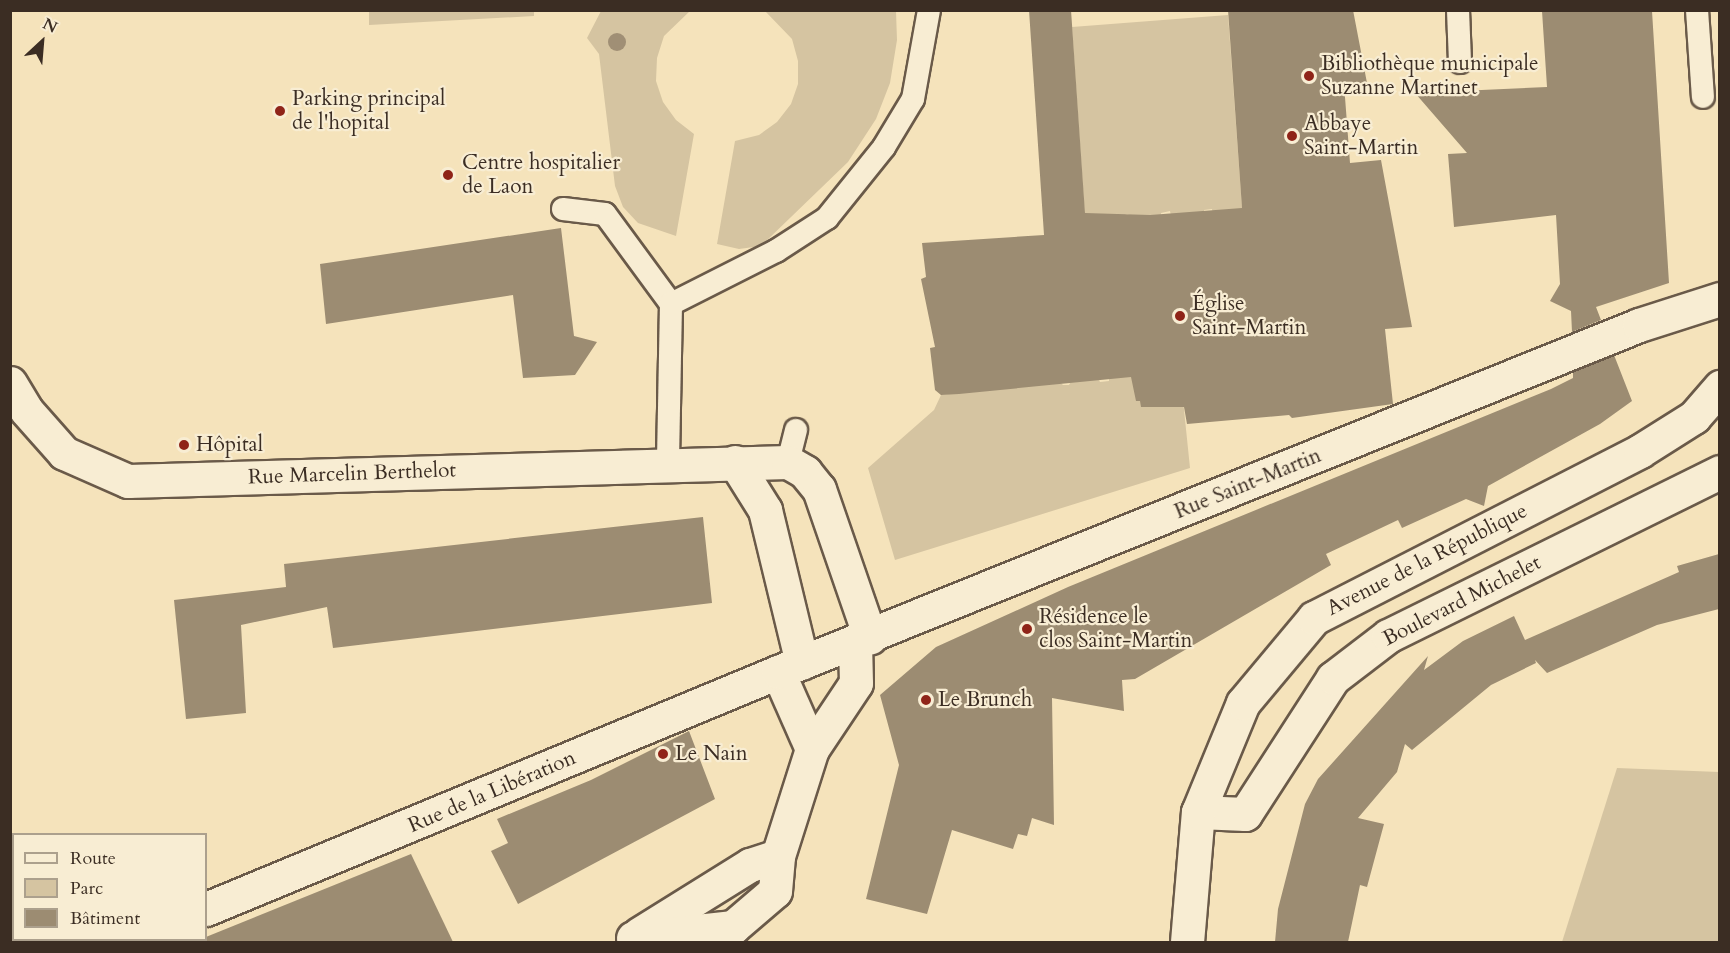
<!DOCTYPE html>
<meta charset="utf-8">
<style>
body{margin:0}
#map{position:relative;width:1730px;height:953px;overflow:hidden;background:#f5e3bb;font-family:Cardo,serif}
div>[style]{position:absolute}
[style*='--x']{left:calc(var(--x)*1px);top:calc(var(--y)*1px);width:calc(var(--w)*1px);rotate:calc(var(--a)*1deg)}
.green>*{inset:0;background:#d5c4a1}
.building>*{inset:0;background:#9c8c72}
.roads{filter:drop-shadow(2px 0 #6a5a49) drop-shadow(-2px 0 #6a5a49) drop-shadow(0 2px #6a5a49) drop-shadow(0 -2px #6a5a49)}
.service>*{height:22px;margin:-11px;padding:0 11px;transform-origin:11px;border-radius:11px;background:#f8edd3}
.minor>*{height:33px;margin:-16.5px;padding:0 16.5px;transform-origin:16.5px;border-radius:16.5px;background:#f8edd3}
.tertiary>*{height:33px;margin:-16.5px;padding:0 16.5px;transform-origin:16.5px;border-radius:16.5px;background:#f8edd3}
.secondary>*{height:33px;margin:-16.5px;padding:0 16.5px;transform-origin:16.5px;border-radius:16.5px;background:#f8edd3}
.trees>*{width:18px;height:18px;margin:-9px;border-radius:50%;background:#a08f75}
.dots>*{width:16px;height:16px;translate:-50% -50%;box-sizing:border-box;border:3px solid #f8edd3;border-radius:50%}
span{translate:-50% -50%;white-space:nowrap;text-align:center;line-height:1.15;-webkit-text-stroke:4.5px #f8edd3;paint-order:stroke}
.poi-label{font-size:21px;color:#3b2d23}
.left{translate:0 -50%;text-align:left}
.street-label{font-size:21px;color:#3b2d23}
.frame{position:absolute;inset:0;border:12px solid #3b2d23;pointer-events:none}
.legend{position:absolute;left:12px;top:833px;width:195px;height:108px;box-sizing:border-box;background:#f8edd3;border:2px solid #aca08d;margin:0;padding:8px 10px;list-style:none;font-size:18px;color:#3b2d23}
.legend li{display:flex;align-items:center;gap:12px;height:30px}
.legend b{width:30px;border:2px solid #aca08d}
.north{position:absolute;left:12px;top:12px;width:60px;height:60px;-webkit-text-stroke:4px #f8edd3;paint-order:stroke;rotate:26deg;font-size:16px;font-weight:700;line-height:24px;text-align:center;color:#3b2d23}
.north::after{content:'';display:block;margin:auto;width:21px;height:27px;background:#3b2d23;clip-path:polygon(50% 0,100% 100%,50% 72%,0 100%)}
</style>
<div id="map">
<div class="green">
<i style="clip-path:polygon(534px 11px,534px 16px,369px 25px,369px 11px)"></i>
<i style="clip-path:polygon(601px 11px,690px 11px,664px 36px,657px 58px,656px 81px,663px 102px,676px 120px,694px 134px,676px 236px,638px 223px,623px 207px,615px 186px,599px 54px,587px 38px)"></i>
<i style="clip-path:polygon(765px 11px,896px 11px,897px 40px,890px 83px,876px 119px,848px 162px,761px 246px,739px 249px,717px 244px,735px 141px,759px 135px,777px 122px,791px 104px,798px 84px,798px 61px,792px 39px)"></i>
<i style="clip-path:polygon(1228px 15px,1243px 221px,1213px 222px,1212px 209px,1204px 210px,1204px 223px,1173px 226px,1170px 211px,1161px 213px,1162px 226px,1127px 214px,1086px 232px,1072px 27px)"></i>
<i style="clip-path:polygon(1137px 375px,1136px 401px,1183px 400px,1190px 468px,895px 560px,868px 468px,934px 410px,941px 395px,1058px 380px,1063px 385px,1069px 385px,1072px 379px,1098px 378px,1100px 382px,1109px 381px,1109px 377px)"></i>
<i style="clip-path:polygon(1617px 768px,1719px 772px,1719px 942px,1562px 942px)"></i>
</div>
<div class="building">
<i style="clip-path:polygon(1029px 10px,1071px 10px,1085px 213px,1150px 215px,1242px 208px,1228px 10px,1353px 10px,1367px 83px,1344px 84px,1350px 163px,1381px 160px,1412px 327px,1385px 329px,1393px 404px,1292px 418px,1289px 415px,1187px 424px,1184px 407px,1141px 407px,1140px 401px,1136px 401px,1131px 377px,959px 394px,941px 395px,935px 390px,930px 348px,935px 347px,921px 279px,926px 277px,922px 243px,1044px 235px)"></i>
<i style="clip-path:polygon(1542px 11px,1652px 11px,1669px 283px,1596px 307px,1601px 320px,1572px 332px,1571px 311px,1550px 301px,1560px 284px,1556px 215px,1454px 227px,1448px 154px,1467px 153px,1415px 93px,1547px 87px)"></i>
<i style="clip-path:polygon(561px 228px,574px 336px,597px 342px,575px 375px,523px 378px,513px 295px,326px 324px,320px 264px)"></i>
<i style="clip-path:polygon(1614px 355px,1632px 401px,1600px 424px,1488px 486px,1484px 506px,1466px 499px,1402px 528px,1398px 520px,1326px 554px,1331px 565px,1135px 679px,1122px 680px,1124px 711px,1052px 698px,1054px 825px,1032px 818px,1027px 836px,1018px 834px,1013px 849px,952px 830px,927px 914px,866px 899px,899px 765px,880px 695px,936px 647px,1068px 587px,1551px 389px,1573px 378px,1573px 372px)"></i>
<i style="clip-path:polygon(703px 517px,712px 603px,333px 648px,327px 607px,241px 625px,246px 713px,186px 719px,174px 600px,286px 587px,284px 564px)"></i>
<i style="clip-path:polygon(1719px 554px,1719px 609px,1657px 625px,1547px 673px,1535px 660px,1536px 663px,1491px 685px,1412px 750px,1405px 744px,1397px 772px,1358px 818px,1384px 824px,1367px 887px,1360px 885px,1348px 942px,1275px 942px,1278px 909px,1305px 804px,1318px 779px,1428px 656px,1424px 670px,1463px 641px,1514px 616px,1525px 640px,1679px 572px,1677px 566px)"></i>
<i style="clip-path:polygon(689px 731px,715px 799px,518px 904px,491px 851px,508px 843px,497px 819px,591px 780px)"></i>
<i style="clip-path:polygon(411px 854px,453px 942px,196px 942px,196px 941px)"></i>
</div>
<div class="roads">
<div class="service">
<i style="--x:1458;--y:10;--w:52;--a:87.8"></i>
<i style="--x:1697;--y:10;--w:87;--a:86.1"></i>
<i style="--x:563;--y:209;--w:42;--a:6.8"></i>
<i style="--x:605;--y:214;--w:112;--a:53.7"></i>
<i style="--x:671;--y:304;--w:160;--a:91.1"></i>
<i style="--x:671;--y:304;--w:118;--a:-26.8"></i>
<i style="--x:776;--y:251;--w:61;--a:-32.9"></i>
<i style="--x:827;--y:218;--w:91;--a:-51.2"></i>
<i style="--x:884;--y:147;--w:56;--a:-58.9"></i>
<i style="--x:913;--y:99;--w:90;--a:-79.8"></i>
<i style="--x:788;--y:462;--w:33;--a:-76"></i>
</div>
<div class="minor">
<i style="--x:778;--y:672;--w:84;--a:66.2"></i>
<i style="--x:1198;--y:812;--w:47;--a:2.4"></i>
<i style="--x:1245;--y:814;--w:162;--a:-57.1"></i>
<i style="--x:1333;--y:678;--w:69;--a:-37.4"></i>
<i style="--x:1388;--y:636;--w:370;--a:-26.3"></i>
<i style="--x:639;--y:934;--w:131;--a:-31.9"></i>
<i style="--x:750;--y:865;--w:29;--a:-18"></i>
<i style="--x:633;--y:938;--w:101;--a:-6.3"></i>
<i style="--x:733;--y:927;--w:55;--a:-40.6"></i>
<i style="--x:775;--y:891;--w:35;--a:-85"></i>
<i style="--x:778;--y:856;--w:112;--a:-72.4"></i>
<i style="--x:812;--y:749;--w:79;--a:-56.3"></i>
<i style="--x:856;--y:683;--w:40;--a:-91.4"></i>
<i style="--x:1187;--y:942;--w:130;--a:-85.2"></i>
<i style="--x:1198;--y:812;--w:118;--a:-67.6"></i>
<i style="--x:1243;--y:703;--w:111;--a:-50.1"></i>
<i style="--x:1314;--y:618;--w:366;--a:-27.1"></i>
<i style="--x:1640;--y:451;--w:64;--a:-32.2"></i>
<i style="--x:1694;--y:417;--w:40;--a:-49"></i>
</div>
<div class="tertiary">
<i style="--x:10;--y:383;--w:31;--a:59"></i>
<i style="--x:26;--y:410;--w:57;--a:48.5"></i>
<i style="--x:64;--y:453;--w:70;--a:23.6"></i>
<i style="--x:128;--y:481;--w:660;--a:-1.65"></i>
<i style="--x:788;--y:462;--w:20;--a:30"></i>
<i style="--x:805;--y:472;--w:22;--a:51"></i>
<i style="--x:819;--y:489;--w:157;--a:71"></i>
<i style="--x:735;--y:462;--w:57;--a:58"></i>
<i style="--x:765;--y:510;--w:157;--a:76.4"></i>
</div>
<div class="secondary">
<i style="--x:206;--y:909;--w:619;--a:-22.51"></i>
<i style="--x:778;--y:672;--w:928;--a:-21.95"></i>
<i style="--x:1639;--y:325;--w:85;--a:-17.8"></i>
<i style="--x:124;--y:942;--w:8;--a:-14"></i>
</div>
</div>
<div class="trees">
<i style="left:617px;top:42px"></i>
</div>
<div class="dots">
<i style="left:1309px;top:76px;background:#8f2418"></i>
<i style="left:280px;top:111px;background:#8f2418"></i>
<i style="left:1292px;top:136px;background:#8f2418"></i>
<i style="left:448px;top:175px;background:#8f2418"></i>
<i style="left:1180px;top:316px;background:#8f2418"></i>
<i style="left:184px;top:445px;background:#8f2418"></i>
<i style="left:1027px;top:629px;background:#8f2418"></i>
<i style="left:926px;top:700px;background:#8f2418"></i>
<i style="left:663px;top:754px;background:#8f2418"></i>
</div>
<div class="poi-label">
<span class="left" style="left:1321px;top:76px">Bibliothèque municipale<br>Suzanne Martinet</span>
<span class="left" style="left:292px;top:111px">Parking principal<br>de l'hopital</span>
<span class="left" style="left:1304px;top:136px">Abbaye<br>Saint-Martin</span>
<span class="left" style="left:462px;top:175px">Centre hospitalier<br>de Laon</span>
<span class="left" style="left:1192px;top:316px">Église<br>Saint-Martin</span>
<span class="left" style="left:196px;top:445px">Hôpital</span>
<span class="left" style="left:1039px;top:629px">Résidence le<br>clos Saint-Martin</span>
<span class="left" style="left:938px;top:700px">Le Brunch</span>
<span class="left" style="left:675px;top:754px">Le Nain</span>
</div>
<div class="street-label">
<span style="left:352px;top:474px;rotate:-2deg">Rue Marcelin Berthelot</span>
<span style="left:1248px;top:484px;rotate:-22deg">Rue Saint-Martin</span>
<span style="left:1427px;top:560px;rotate:-27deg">Avenue de la République</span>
<span style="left:1462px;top:601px;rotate:-27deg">Boulevard Michelet</span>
<span style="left:492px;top:792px;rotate:-23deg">Rue de la Libération</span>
</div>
<div class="frame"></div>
<ul class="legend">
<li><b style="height:8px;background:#f8edd3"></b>Route</li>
<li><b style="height:16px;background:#d5c4a1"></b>Parc</li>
<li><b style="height:16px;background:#9c8c72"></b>Bâtiment</li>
</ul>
<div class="north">N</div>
</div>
